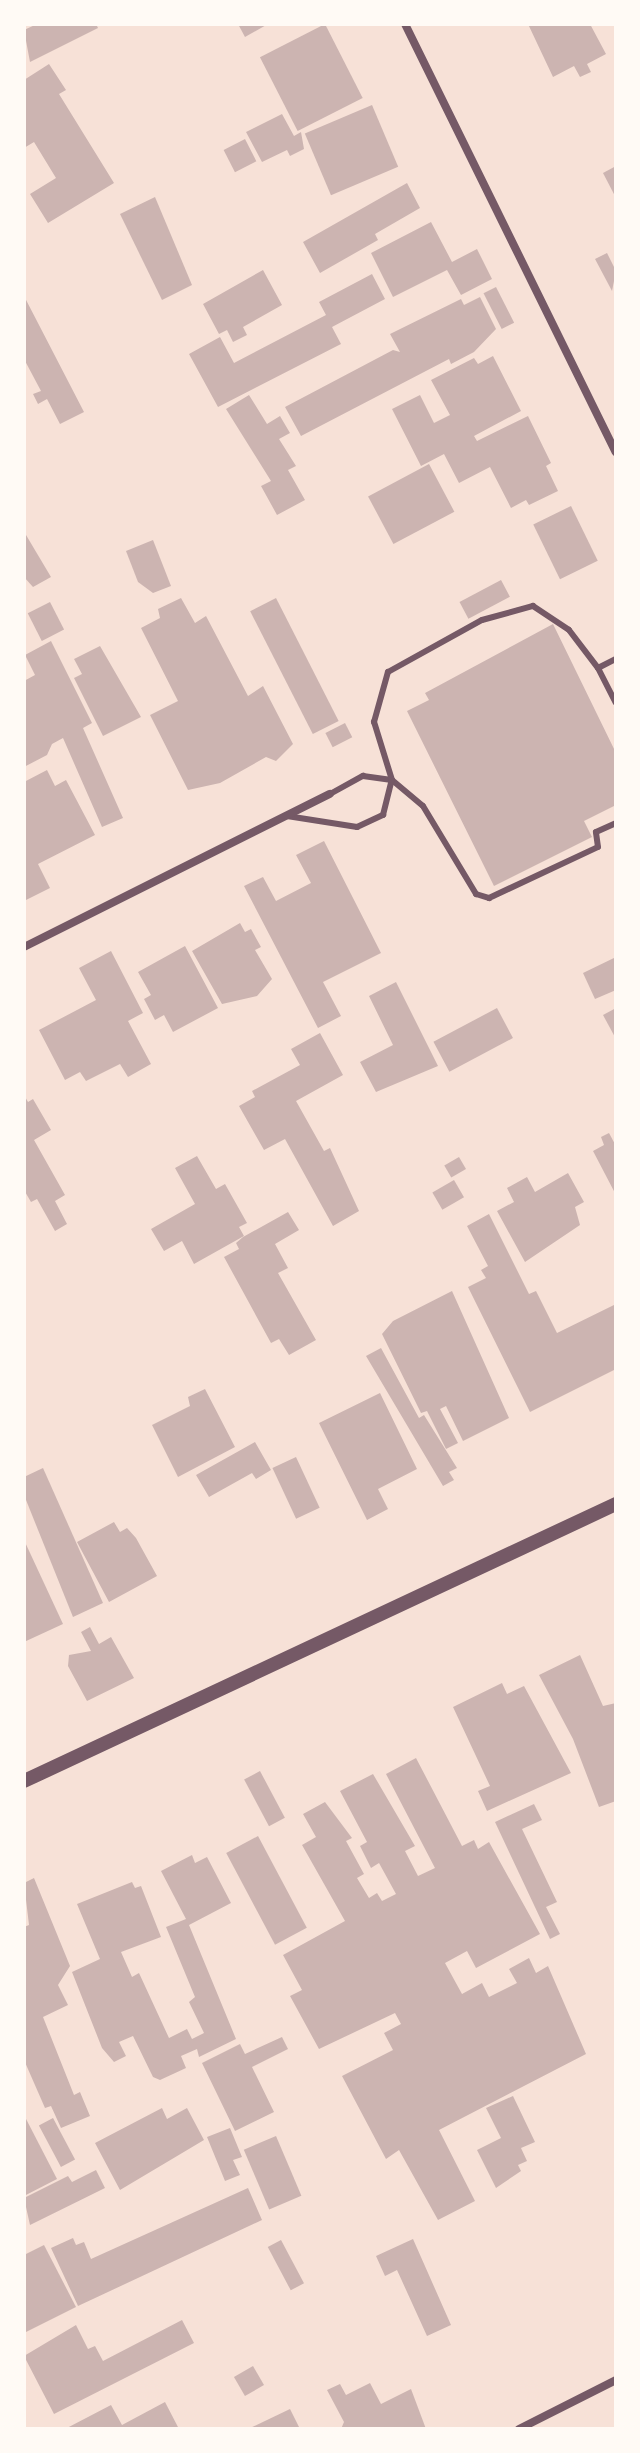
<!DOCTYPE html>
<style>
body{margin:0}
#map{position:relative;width:640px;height:2453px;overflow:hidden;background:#f7e1d7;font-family:"Exo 2",sans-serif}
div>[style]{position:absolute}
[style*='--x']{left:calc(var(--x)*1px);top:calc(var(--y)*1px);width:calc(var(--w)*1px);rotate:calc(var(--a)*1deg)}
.building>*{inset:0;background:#ccb4b1;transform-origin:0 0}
.service>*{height:6px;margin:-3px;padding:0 3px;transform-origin:3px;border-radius:3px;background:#755966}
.minor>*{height:8px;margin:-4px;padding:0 4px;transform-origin:4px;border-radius:4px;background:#755966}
.tertiary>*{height:14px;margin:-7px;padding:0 7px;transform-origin:7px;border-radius:7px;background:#755966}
span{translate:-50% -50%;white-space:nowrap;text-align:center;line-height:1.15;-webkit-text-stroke:8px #fffaf5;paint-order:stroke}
.frame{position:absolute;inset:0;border:26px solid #fffaf5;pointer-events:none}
</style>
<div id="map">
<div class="building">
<i style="clip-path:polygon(37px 24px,96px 24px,98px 28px,30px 62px,24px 30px)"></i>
<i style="clip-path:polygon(238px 24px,268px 24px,245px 37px)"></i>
<i style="left:325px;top:24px;width:83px;height:73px;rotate:63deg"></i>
<i style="clip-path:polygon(528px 24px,590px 24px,606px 54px,587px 64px,591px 72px,580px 77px,574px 66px,553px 77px)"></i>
<i style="clip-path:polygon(49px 64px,66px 90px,59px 94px,114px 183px,48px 223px,30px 194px,56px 178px,34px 142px,24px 148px,24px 80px)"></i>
<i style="left:372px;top:105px;width:67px;height:73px;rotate:67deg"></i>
<i style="clip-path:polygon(282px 114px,294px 136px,301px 132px,304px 149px,290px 156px,287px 150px,262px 162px,246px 132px)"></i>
<i style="left:245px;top:139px;width:25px;height:24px;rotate:63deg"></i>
<i style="clip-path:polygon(616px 166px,616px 198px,603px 173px)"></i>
<i style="clip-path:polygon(407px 183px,420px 208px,375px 234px,378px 240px,320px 273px,303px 242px)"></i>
<i style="clip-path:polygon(155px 197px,192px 285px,162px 300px,120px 214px)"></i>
<i style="clip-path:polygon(431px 222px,452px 262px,477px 249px,492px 279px,461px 295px,447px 270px,393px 297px,371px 253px)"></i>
<i style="clip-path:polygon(607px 253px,616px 271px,612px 291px,595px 259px)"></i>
<i style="clip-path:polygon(263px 270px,282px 305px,243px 327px,247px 335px,233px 342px,227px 330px,219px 334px,203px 304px)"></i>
<i style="clip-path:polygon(372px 274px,385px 299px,332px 327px,341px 344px,218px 407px,189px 354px,220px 337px,234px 363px,326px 315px,319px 302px)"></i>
<i style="left:496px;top:287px;width:40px;height:14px;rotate:63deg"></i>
<i style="clip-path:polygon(24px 296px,84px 412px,60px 424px,47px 399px,38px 404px,33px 394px,41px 391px,24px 359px)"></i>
<i style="clip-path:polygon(480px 297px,496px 329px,474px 352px,451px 364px,449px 359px,301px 436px,285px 407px,393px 350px,400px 352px,390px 334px,461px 299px,464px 305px)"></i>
<i style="clip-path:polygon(493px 356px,521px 411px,474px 436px,477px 441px,528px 416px,551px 463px,546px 466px,558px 491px,529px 505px,526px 500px,511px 508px,490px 467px,459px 483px,444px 454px,421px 466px,392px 409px,420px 395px,434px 423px,450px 415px,431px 380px,474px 358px,478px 364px)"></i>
<i style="clip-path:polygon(249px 395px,267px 424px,280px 416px,290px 433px,279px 439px,296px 466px,288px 470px,305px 500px,277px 515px,261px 486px,271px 481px,226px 409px)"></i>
<i style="left:429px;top:464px;width:54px;height:69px;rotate:62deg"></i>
<i style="left:571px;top:506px;width:61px;height:42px;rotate:64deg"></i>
<i style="clip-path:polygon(26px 535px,51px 577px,33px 587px,24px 577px)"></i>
<i style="clip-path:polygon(153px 540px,171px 586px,153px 593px,138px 582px,126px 551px)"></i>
<i style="left:501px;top:580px;width:19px;height:47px;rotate:62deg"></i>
<i style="clip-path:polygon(181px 598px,195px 623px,206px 616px,248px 696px,263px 686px,293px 744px,276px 761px,266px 757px,220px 783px,188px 790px,150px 715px,178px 701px,141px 628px,160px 618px,158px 609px)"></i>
<i style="left:276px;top:598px;width:138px;height:29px;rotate:63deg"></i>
<i style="left:50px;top:602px;width:31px;height:25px;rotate:63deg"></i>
<i style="clip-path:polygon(553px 624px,616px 753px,616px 805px,584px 821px,592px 837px,494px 886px,407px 711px,429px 700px,425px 693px)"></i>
<i style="clip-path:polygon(51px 641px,92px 723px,83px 728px,123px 818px,102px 827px,63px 738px,52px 744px,47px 755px,24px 767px,24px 681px,35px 675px,25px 655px)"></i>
<i style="clip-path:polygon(100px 646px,141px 717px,103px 736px,74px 678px,82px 674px,74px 659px)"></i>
<i style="left:345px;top:723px;width:16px;height:22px;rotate:63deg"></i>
<i style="clip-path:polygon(47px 770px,55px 786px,66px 780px,95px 835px,38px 864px,50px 888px,24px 901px,24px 782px)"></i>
<i style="clip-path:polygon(324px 841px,381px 953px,323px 982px,341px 1016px,318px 1028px,244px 886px,263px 877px,276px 901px,311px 883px,296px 855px)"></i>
<i style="clip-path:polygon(240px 923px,245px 932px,251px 929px,261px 947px,255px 950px,272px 979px,257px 996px,222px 1004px,192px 951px)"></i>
<i style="clip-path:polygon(185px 946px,218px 1008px,173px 1032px,164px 1015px,155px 1020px,144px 999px,151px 995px,138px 972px)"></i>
<i style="clip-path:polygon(111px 951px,143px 1013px,128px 1021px,151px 1064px,128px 1077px,120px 1064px,86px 1081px,80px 1072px,65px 1080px,39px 1030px,96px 1000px,79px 968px)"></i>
<i style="clip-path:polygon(616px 957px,616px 990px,595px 999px,583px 973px)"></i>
<i style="clip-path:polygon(396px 982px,438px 1066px,376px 1092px,360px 1062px,393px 1045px,369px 996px)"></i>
<i style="left:497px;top:1008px;width:34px;height:72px;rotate:62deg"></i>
<i style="clip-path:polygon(616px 1008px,616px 1039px,603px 1015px)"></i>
<i style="clip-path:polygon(320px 1033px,343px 1075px,296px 1101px,324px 1151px,330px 1148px,359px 1211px,333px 1226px,285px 1139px,264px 1150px,239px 1106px,255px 1097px,252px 1091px,300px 1065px,291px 1049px)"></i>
<i style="clip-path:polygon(24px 1095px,28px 1102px,33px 1099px,51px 1130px,34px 1140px,65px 1195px,55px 1201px,67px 1224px,55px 1231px,37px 1199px,31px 1202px,24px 1190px)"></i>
<i style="clip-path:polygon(609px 1133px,616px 1146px,616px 1195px,593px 1151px,604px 1145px,601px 1137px)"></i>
<i style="clip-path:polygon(197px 1156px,216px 1189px,225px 1184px,247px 1223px,239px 1227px,244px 1236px,194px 1264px,182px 1241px,164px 1251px,151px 1229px,195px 1204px,175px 1168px)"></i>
<i style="left:459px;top:1157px;width:14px;height:17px;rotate:60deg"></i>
<i style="clip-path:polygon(568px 1173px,584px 1202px,575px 1207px,580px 1225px,525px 1262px,497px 1211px,514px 1202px,507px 1188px,527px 1177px,535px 1192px)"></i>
<i style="left:454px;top:1180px;width:20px;height:25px;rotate:60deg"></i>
<i style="clip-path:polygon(288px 1212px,299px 1230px,275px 1244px,288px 1268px,278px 1273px,316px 1340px,289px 1355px,279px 1339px,271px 1343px,224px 1257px,239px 1249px,236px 1243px,243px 1237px)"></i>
<i style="clip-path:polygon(489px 1214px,529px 1294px,536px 1291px,557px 1333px,616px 1304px,616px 1369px,530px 1412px,468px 1287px,486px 1278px,481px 1270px,488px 1266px,467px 1226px)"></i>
<i style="clip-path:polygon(452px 1291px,509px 1418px,463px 1441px,446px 1406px,440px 1409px,458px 1443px,446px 1449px,427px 1411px,421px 1413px,382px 1334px,393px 1321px)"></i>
<i style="clip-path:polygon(381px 1348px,419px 1418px,424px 1415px,457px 1468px,449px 1472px,454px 1480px,443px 1486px,366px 1356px)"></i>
<i style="clip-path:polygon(205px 1389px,235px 1447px,178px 1477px,152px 1425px,190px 1406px,188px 1397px)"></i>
<i style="clip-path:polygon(380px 1393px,417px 1469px,378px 1489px,388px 1509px,367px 1520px,319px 1423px)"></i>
<i style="clip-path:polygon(255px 1442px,271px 1470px,256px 1479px,252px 1473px,209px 1497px,196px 1475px)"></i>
<i style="left:296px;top:1457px;width:56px;height:26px;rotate:65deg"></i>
<i style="clip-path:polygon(43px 1468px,103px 1603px,73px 1617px,24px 1495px,24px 1477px)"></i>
<i style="clip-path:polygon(114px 1522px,120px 1532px,127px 1528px,136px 1538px,157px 1576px,109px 1602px,77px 1542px)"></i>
<i style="clip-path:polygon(24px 1540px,63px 1624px,24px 1642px)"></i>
<i style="clip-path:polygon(90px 1627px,99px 1644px,111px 1637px,134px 1678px,87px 1701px,68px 1666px,69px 1655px,91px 1651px,81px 1632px)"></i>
<i style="clip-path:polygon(580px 1655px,603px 1706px,616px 1703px,616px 1801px,599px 1807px,573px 1739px,539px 1675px)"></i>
<i style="clip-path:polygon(502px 1683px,507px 1694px,524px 1686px,571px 1773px,487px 1811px,478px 1791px,490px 1786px,453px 1707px)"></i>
<i style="clip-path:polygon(416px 1758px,462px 1846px,474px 1840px,478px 1849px,489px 1842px,540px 1934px,476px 1968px,467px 1951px,445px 1963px,462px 1994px,482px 1983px,489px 1997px,517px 1983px,509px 1969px,529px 1958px,536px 1973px,548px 1966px,586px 2054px,439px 2130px,475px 2201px,438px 2220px,399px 2150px,386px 2159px,342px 2076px,393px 2050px,384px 2033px,401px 2024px,395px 2013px,319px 2049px,290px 1996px,302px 1990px,283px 1955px,345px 1921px,302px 1845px,316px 1837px,303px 1814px,325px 1802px,352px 1838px,346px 1841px,364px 1874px,357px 1878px,369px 1898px,377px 1893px,382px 1901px,396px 1894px,379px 1863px,371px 1868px,360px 1846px,367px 1842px,340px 1791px,373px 1774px,415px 1846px,405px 1851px,418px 1876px,435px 1868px,386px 1774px)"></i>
<i style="left:260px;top:1771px;width:53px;height:18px;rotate:62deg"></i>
<i style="clip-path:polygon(534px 1804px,542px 1820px,522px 1829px,557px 1902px,546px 1907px,560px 1934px,550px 1939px,495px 1822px)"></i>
<i style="left:258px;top:1836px;width:104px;height:36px;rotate:62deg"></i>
<i style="clip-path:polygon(192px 1855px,195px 1863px,207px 1857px,231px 1903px,189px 1925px,236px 2039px,199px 2057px,197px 2049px,181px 2056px,186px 2068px,160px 2080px,153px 2077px,133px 2036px,119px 2042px,126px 2056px,114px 2062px,102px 2048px,72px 1972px,100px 1959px,77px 1904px,132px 1882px,135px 1888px,141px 1886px,161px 1937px,121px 1952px,132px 1977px,139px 1973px,169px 2038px,187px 2029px,192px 2039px,204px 2033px,189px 2002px,195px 1997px,166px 1927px,186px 1919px,161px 1871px)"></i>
<i style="clip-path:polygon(34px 1878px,70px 1966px,58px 1985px,68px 2005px,43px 2017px,74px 2095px,80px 2092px,90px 2116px,61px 2128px,51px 2106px,45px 2108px,24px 2060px,24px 1927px,29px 1925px,24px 1883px)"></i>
<i style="clip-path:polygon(282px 2037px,288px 2049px,252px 2067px,274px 2112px,235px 2131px,202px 2063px,240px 2044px,245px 2054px)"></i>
<i style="clip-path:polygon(513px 2096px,535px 2142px,521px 2148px,527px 2161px,518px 2165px,521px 2171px,496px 2188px,477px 2150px,501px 2138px,486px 2108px)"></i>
<i style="clip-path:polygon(162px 2108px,167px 2119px,187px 2108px,204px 2140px,120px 2190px,95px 2143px)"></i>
<i style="clip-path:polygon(24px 2115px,57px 2179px,24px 2196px)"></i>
<i style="left:53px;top:2118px;width:47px;height:16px;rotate:62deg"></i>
<i style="clip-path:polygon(230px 2128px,242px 2157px,233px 2160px,240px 2175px,225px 2181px,207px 2137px)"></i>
<i style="left:276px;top:2136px;width:65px;height:35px;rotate:67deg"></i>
<i style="clip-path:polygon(96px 2170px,105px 2188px,30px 2225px,24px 2198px,68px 2176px,72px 2182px)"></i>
<i style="clip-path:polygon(248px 2188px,262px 2220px,78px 2306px,51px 2248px,73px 2238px,76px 2245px,84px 2242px,91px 2259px)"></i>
<i style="clip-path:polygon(413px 2239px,451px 2325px,427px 2336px,397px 2270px,385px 2276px,376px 2256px)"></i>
<i style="left:281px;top:2240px;width:49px;height:15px;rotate:62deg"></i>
<i style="clip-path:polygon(44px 2245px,76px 2307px,24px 2333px,24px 2255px)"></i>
<i style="clip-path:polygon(182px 2320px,194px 2343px,54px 2414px,24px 2356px,76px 2325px,88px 2349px,95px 2346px,103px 2361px)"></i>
<i style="left:253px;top:2366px;width:22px;height:22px;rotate:60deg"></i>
<i style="clip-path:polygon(370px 2383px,381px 2404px,411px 2389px,426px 2429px,341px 2429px,344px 2422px,327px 2390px,340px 2384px,346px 2395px)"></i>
<i style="clip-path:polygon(165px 2402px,179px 2429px,65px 2429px,111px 2405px,122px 2425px)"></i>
<i style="clip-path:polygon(290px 2409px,300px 2429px,248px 2429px)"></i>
</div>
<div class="service">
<i style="--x:598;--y:668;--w:39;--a:63"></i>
<i style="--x:330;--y:794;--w:38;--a:-29"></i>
<i style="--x:363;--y:776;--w:29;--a:8"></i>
<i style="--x:392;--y:780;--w:40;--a:40"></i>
<i style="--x:423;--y:806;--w:103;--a:58.9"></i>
<i style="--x:476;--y:894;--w:14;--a:17"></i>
<i style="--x:489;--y:898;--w:120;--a:-25.1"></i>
<i style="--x:598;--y:847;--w:15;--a:-98"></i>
<i style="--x:596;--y:832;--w:22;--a:-24"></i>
<i style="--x:287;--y:816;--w:71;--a:8.9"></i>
<i style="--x:357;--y:827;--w:29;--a:-25"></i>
<i style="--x:383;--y:815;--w:36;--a:-76"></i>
<i style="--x:392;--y:780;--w:61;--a:-107.2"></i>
<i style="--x:374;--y:722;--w:52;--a:-74.4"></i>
<i style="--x:388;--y:672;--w:107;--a:-29"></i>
<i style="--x:482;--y:620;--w:53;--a:-15.4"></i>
<i style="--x:533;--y:606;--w:43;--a:33.7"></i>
<i style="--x:569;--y:630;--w:48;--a:52.7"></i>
<i style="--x:598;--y:668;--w:20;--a:-27"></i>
</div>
<div class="minor">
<i style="--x:405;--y:24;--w:477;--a:63.8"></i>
<i style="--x:24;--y:947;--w:342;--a:-26.6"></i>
<i style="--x:519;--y:2429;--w:109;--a:-26.8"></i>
</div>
<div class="tertiary">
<i style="--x:24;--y:1781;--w:654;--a:-25.08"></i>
</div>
<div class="frame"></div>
</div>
